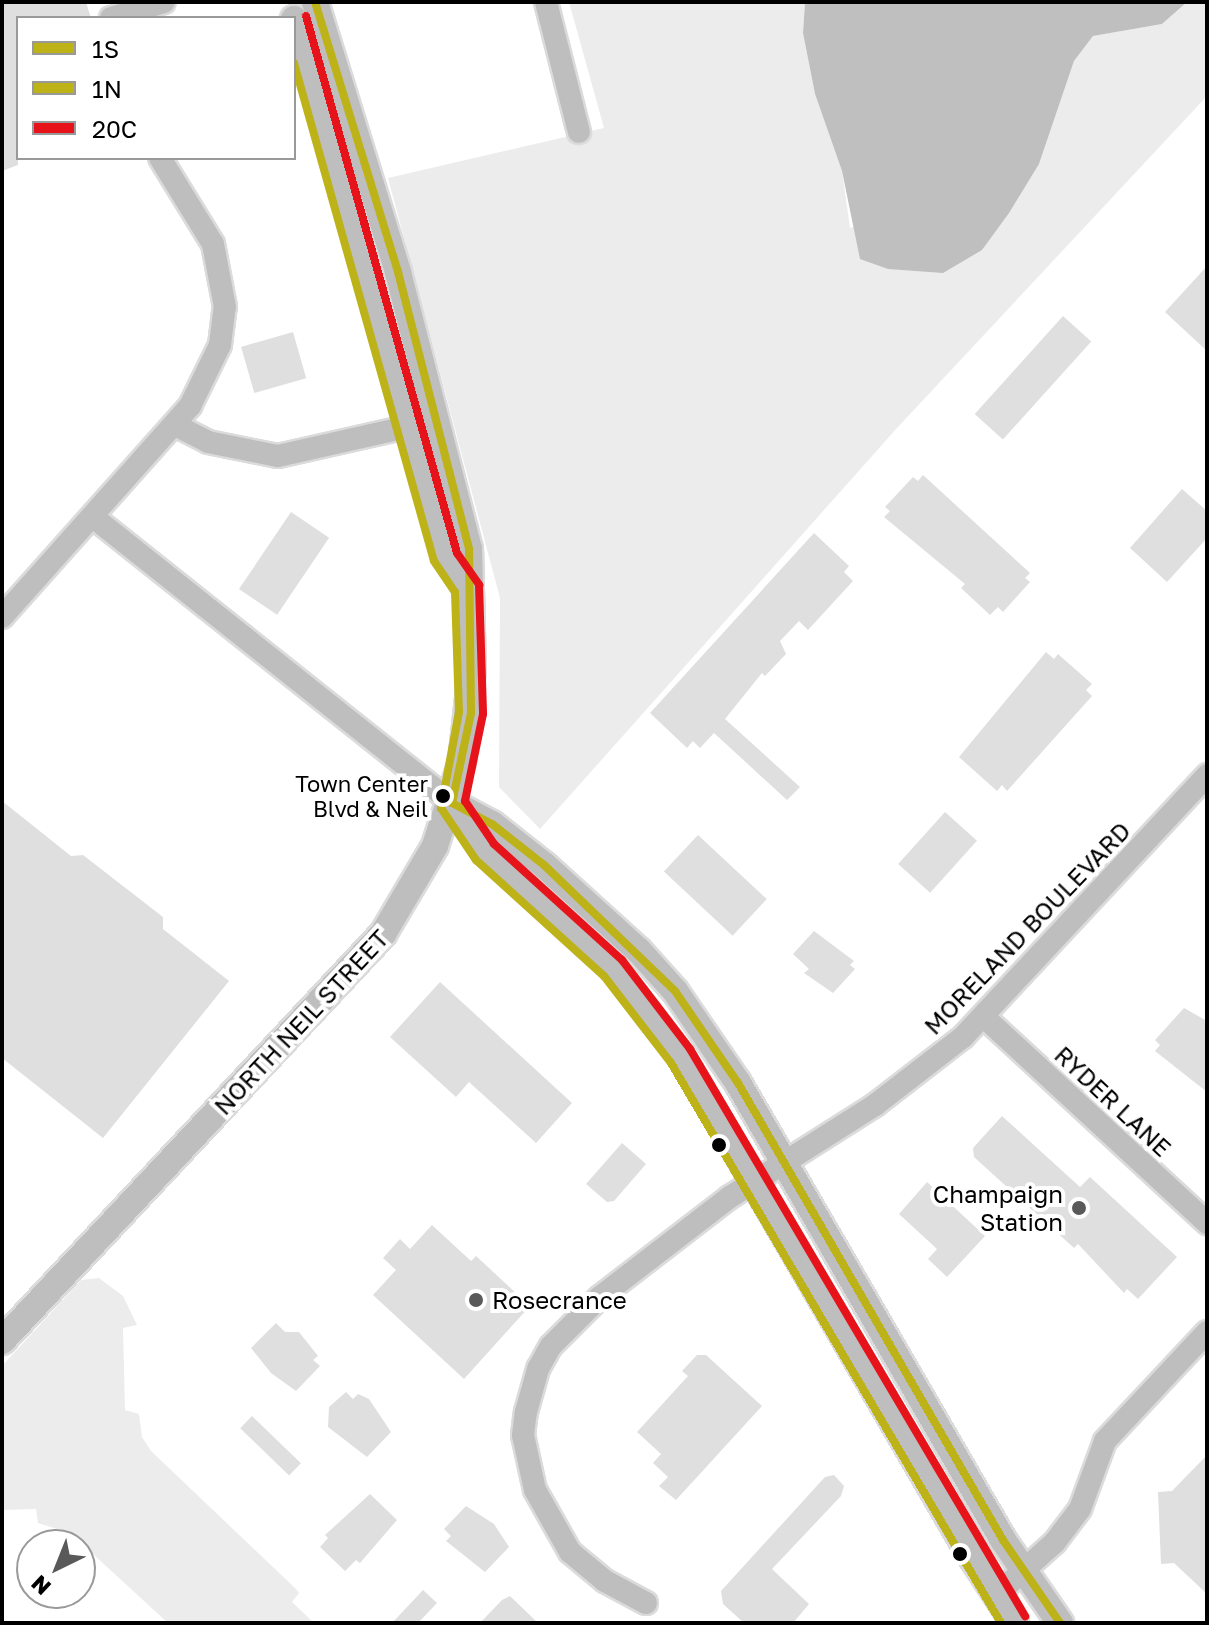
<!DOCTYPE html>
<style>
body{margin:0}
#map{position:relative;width:1209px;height:1625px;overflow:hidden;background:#fff;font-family:"Golos Text",sans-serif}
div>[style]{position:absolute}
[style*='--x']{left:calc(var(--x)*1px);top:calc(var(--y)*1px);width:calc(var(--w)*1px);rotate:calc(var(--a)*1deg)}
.green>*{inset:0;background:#ececec}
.water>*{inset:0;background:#bfbfbf}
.building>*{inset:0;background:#dfdfdf;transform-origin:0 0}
.roads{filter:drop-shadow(2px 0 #dbdbdb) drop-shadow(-2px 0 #dbdbdb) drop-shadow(0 2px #dbdbdb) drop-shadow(0 -2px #dbdbdb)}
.minor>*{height:22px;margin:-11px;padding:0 11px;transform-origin:11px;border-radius:11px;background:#bebebe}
.major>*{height:26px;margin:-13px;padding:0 13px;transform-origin:13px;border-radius:13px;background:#bebebe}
.bus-1>*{height:8px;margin:-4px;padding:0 4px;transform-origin:4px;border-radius:4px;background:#bdb217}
.bus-2>*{height:8px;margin:-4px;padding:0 4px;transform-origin:4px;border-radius:4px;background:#bdb217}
.bus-3>*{height:8px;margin:-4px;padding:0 4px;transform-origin:4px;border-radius:4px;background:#e7131a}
.dots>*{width:22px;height:22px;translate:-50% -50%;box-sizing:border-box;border:4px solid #fff;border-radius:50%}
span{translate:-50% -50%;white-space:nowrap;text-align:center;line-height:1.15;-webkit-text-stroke:8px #fff;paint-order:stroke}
.bus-label{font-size:22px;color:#000}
.right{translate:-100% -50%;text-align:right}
.street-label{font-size:24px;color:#000}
.poi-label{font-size:24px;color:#000}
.left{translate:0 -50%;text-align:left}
.frame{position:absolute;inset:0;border:4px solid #000;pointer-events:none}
.legend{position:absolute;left:16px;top:16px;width:280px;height:144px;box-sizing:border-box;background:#fff;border:2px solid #999;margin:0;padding:10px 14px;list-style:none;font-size:24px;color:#000}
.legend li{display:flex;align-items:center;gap:16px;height:40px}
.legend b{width:40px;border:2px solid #999}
.north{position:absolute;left:16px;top:1529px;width:80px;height:80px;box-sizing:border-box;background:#fff;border:2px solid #999;border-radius:50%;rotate:223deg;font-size:22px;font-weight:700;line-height:32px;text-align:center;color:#000}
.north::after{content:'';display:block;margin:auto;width:28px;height:36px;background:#595959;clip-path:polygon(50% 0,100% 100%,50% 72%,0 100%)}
</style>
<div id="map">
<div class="green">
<i style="clip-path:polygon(569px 2px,805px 2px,803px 33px,815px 94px,842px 171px,850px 228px,1039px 164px,1074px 61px,1093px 36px,1162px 24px,1187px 2px,1207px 2px,1207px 96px,897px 428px,540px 829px,499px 787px,500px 598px,388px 178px,604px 128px)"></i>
<i style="clip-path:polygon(99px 1278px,123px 1296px,137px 1325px,123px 1328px,125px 1410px,139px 1414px,142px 1437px,151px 1451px,296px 1589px,299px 1593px,292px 1602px,314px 1623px,168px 1623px,70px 1533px,38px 1523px,36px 1509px,2px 1510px,2px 1366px,81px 1280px)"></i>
</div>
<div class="water">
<i style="clip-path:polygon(805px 2px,1187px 2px,1162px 24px,1093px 36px,1074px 61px,1039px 164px,1009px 213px,982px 250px,943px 273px,888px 269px,860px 259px,842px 171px,815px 94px,803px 33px)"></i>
</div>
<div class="building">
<i style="clip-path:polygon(2px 2px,86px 2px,91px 18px,18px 18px,18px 165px,2px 171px)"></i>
<i style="clip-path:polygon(1207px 266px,1207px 351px,1165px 312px)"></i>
<i style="left:1063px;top:316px;width:38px;height:132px;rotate:42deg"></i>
<i style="left:293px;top:332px;width:48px;height:54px;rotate:74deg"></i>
<i style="clip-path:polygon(923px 475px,1030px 573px,1025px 578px,1030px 582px,1003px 612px,998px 607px,990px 615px,961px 588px,965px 584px,884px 517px,890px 511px,885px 507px,913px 477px,918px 481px)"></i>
<i style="clip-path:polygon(1182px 489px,1207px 511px,1207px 538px,1167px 582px,1130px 548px)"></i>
<i style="left:291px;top:512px;width:46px;height:93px;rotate:34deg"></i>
<i style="clip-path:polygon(814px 533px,849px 566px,844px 572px,853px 581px,808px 630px,799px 621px,780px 641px,786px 654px,765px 676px,762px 673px,725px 719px,800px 787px,787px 800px,714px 733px,700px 748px,693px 741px,687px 748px,650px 713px)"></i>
<i style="clip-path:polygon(1046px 652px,1054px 659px,1058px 654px,1092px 684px,1086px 690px,1092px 696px,1007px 791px,1002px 785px,997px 791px,959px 757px)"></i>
<i style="clip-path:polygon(2px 801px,71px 856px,83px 855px,163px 917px,163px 929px,229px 981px,103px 1138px,2px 1058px)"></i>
<i style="left:945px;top:812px;width:43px;height:70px;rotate:42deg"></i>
<i style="left:698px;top:835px;width:94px;height:50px;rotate:43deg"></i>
<i style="clip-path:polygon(814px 931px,854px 961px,850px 965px,855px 969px,833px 993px,804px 973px,809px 969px,793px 954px)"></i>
<i style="clip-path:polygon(440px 982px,572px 1103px,536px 1143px,469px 1082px,456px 1097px,390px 1037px)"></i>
<i style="clip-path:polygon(1184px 1008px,1207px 1021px,1207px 1092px,1155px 1051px,1160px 1045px,1155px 1040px)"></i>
<i style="clip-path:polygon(1002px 1116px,1080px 1187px,1090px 1177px,1177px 1257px,1138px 1299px,1127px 1289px,1124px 1293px,1078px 1244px,1074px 1248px,974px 1157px,973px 1148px)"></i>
<i style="clip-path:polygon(622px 1143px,646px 1164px,614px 1201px,607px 1202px,586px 1184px)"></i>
<i style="clip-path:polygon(927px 1182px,985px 1236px,947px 1277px,928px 1259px,937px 1249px,899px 1214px)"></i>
<i style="clip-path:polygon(432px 1225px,471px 1261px,476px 1256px,530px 1306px,464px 1379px,373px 1295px,396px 1270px,383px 1258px,400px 1239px,410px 1249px)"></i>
<i style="clip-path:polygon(276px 1323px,285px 1332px,299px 1332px,318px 1356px,313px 1360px,320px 1366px,296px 1391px,271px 1373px,251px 1348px)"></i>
<i style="clip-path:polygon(697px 1355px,706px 1355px,762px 1406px,676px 1500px,659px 1486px,668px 1477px,653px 1463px,661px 1454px,637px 1432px,688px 1376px,682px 1371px)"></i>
<i style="clip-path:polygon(346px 1392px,353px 1399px,358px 1394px,369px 1399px,391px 1432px,367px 1457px,328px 1427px,329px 1407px)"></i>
<i style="left:252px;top:1416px;width:68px;height:17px;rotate:44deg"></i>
<i style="clip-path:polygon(1207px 1455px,1207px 1594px,1174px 1563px,1161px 1564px,1158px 1492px,1172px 1491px)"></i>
<i style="clip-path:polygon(834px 1475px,844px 1486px,841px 1496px,772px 1569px,809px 1604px,793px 1623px,744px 1623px,723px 1604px,721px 1591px,825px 1477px)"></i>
<i style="clip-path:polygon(370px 1494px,397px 1520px,360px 1563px,356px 1560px,345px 1571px,320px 1547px,328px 1538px,325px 1535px)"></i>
<i style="clip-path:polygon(466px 1506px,494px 1524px,509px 1547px,485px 1572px,446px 1541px,451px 1536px,444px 1529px)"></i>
<i style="clip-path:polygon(423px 1590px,437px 1603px,418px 1623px,392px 1623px)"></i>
<i style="clip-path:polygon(510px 1596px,538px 1623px,480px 1623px,502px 1600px)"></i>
</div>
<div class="roads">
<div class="minor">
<i style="--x:546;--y:2;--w:134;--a:75.8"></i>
<i style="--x:111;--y:18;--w:55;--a:-16.8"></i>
<i style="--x:175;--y:425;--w:37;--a:27"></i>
<i style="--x:208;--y:442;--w:71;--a:11.3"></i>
<i style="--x:278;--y:456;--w:150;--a:-12.7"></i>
<i style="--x:93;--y:517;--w:459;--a:38.5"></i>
<i style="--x:2;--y:617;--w:283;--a:-48.3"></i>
<i style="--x:190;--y:406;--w:68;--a:-63.8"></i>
<i style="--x:220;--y:345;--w:38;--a:-83"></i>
<i style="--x:225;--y:307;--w:64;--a:-100.8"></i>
<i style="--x:213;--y:244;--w:101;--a:-121.6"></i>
<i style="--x:984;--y:1017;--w:304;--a:42.7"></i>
<i style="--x:996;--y:1595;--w:79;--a:-41.9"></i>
<i style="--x:1055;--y:1542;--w:41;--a:-52.9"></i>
<i style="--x:1080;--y:1509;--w:72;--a:-69.8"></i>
<i style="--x:1105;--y:1441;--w:149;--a:-46.9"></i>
<i style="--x:646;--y:1603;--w:47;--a:-151.8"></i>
<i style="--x:605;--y:1581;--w:45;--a:-140.4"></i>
<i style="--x:570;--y:1552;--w:71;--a:-119.4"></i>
<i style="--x:535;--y:1490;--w:56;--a:-102.3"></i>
<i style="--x:523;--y:1435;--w:23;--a:-83"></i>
<i style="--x:526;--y:1412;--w:45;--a:-74.4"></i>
<i style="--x:538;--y:1369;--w:26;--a:-61"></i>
<i style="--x:551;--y:1346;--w:69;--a:-45"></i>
<i style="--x:600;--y:1297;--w:164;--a:-37.6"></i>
<i style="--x:730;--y:1197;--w:172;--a:-32.4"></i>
<i style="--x:875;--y:1105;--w:111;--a:-37.7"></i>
<i style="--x:963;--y:1037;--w:358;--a:-47"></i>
</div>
<div class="major">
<i style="--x:294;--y:19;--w:560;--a:74.25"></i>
<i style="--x:446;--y:558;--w:37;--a:55"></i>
<i style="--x:452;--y:803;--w:45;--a:27.7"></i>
<i style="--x:492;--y:824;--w:66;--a:38.3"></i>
<i style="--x:544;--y:865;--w:128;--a:42.2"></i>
<i style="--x:639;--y:951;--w:54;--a:48"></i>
<i style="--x:675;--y:991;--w:112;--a:55.6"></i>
<i style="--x:738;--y:1083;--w:528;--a:59.89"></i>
<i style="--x:1003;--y:1540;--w:101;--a:55.5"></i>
<i style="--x:455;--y:807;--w:54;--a:56.3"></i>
<i style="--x:485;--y:852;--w:173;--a:42.2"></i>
<i style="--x:613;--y:968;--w:111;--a:52.3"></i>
<i style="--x:681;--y:1056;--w:579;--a:59.85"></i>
<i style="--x:972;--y:1557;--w:79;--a:56.9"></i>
<i style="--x:2;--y:1341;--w:558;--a:-46.89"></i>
<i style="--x:383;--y:934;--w:102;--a:-59.4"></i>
<i style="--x:435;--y:846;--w:88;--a:-72.2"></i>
<i style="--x:462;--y:762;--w:93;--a:-83.8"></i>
<i style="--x:472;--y:670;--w:121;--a:-91.4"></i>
<i style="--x:469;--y:549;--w:286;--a:-104.4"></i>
<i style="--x:398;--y:272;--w:282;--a:-107.1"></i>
</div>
</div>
<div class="bus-1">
<i style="--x:315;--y:2;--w:282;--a:72.9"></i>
<i style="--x:398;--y:272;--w:286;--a:75.6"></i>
<i style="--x:469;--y:549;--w:164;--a:89.3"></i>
<i style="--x:471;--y:713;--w:92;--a:101.9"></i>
<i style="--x:452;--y:803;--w:45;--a:27.7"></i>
<i style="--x:492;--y:824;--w:66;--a:38.3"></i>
<i style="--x:544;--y:865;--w:182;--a:43.9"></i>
<i style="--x:675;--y:991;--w:112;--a:55.6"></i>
<i style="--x:738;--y:1083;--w:528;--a:59.89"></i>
<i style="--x:1003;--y:1540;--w:101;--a:55.5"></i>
</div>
<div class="bus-2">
<i style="--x:294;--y:63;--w:517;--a:74.3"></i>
<i style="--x:434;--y:561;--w:37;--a:56"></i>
<i style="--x:455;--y:592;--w:120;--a:88.1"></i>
<i style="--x:459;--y:712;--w:98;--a:100.6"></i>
<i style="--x:441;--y:808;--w:63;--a:56.1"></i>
<i style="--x:476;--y:860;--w:173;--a:42.2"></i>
<i style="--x:604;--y:976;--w:110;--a:52.4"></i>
<i style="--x:671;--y:1063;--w:650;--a:59.49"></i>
</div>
<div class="bus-3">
<i style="--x:306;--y:16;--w:558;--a:74.29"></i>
<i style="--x:457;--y:553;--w:39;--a:55"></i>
<i style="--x:479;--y:585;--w:129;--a:88.2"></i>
<i style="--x:483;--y:714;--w:89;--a:101.7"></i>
<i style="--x:465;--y:801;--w:52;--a:56"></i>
<i style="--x:494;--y:844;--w:173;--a:42.2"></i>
<i style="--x:622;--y:960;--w:112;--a:52.6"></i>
<i style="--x:690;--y:1049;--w:659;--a:59.42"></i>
</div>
<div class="dots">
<i style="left:443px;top:796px;background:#000"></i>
<i style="left:719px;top:1145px;background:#000"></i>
<i style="left:1079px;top:1208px;background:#595959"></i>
<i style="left:476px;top:1300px;background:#595959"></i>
<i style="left:960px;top:1554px;background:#000"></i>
</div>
<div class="bus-label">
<span class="right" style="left:428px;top:796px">Town Center<br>Blvd &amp; Neil</span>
</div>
<div class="street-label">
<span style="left:1027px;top:928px;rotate:-46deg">MORELAND BOULEVARD</span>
<span style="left:301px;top:1022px;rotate:-47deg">NORTH NEIL STREET</span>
<span style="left:1113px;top:1101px;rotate:43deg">RYDER LANE</span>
</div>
<div class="poi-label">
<span class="right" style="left:1063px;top:1208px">Champaign<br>Station</span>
<span class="left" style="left:492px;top:1300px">Rosecrance</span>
</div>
<div class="frame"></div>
<ul class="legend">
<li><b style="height:10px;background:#bdb217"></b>1S</li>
<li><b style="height:10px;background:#bdb217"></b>1N</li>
<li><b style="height:10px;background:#e7131a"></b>20C</li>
</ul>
<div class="north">N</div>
</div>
